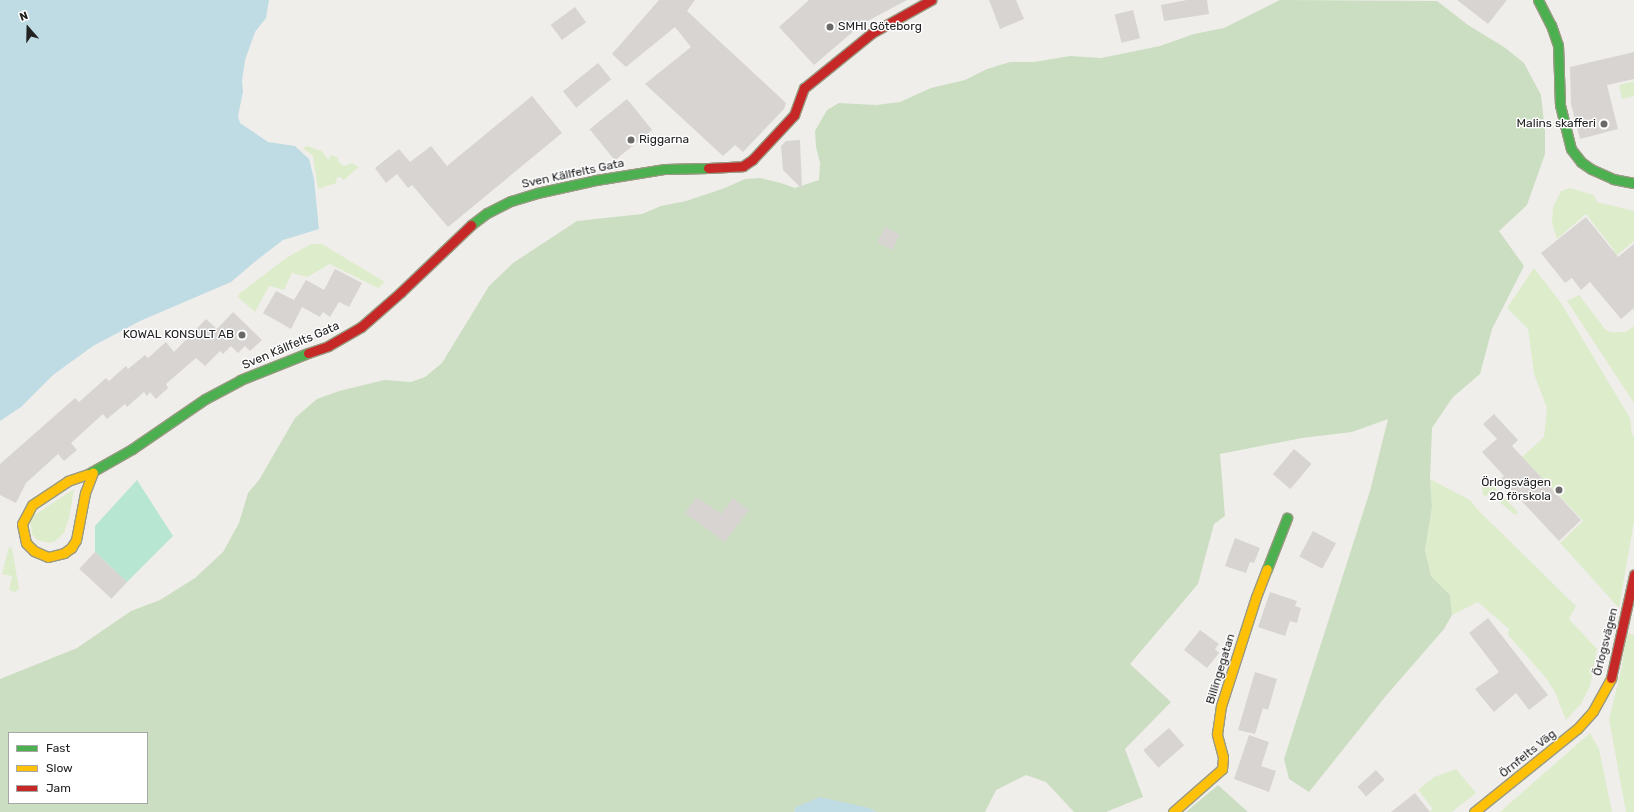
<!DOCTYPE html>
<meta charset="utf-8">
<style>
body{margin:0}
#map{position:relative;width:1634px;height:812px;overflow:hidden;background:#f0eeeb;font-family:Rubik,sans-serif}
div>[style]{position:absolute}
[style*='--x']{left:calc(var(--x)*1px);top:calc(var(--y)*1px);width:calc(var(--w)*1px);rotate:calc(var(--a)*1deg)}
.grass>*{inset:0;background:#ddeccb}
.forest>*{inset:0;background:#cbdec1}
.pitch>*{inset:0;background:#b7e6d2}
.water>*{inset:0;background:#bfdbe3}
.building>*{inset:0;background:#d7d4d2;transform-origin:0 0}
.roads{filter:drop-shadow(1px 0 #999a82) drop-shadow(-1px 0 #999a82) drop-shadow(0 1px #999a82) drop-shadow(0 -1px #999a82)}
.fast>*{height:9px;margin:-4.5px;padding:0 4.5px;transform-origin:4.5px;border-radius:4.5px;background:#4caf50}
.slow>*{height:9px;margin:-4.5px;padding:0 4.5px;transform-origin:4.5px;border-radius:4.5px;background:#ffc107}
.jam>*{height:9px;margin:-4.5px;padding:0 4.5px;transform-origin:4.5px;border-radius:4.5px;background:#c62828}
.dots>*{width:11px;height:11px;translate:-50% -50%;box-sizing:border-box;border:2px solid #fff;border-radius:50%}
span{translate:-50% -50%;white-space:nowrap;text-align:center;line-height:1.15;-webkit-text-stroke:3px #fff;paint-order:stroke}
.poi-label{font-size:12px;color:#222}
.left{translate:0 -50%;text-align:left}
.right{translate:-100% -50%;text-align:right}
.street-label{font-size:12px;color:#222}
.legend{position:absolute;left:8px;top:732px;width:140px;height:72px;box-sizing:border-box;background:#fff;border:1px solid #a7a7a7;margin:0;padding:5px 7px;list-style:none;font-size:12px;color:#222}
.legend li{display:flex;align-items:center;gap:8px;height:20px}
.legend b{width:20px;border:1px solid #a7a7a7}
.north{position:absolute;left:8px;top:8px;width:40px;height:40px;-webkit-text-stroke:3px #fff;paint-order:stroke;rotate:340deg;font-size:11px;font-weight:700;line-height:16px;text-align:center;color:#222}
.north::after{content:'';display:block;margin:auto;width:14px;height:18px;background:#222;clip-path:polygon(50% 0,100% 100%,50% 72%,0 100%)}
</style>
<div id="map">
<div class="grass">
<i style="clip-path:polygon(1634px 81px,1634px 96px,1622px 99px,1619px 85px)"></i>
<i style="clip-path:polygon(307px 146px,322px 151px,328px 160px,331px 155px,337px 157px,340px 164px,344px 166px,352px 163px,359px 167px,344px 180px,340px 177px,337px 177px,336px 183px,318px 189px,313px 156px,303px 148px)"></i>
<i style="clip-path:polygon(1570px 188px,1594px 195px,1597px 202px,1634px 211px,1634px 241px,1605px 265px,1601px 261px,1614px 250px,1586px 214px,1557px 239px,1552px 223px,1553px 207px,1561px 191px)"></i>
<i style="clip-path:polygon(311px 244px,322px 244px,385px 282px,378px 288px,330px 264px,307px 277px,292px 273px,284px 290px,269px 286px,255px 312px,238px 297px,239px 294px,286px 258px)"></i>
<i style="clip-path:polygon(1534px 268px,1561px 303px,1630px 418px,1632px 435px,1634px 436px,1634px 521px,1619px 608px,1560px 543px,1583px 521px,1522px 457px,1544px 437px,1547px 408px,1534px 374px,1528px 329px,1507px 308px)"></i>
<i style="clip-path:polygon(1579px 295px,1605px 329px,1611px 332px,1626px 332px,1634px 326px,1634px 403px,1567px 301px)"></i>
<i style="clip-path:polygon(1430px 479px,1470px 500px,1478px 510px,1576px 606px,1569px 619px,1597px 649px,1590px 686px,1581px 704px,1566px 720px,1555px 692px,1546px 678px,1508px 635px,1509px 629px,1478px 602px,1452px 615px,1450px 595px,1431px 576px,1425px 550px,1432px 507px)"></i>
<i style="clip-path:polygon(1491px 484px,1518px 512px,1515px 515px,1490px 494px,1485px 496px,1483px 495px,1482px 488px,1486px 485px)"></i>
<i style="clip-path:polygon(74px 489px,69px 518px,64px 533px,54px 542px,49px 543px,37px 540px,32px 534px,30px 518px)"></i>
<i style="clip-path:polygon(9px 547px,12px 548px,19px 589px,15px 592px,9px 590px,12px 576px,2px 574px)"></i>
<i style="clip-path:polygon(1627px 633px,1634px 635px,1634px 812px,1626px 812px,1609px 719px,1621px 671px)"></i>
<i style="clip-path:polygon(1590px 733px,1599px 749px,1612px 812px,1500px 812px)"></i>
<i style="clip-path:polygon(1456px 769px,1476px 793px,1452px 812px,1429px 812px,1433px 809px,1418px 790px,1434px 777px)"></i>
</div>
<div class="forest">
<i style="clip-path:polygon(evenodd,1280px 0,1437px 1px,1468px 25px,1504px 47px,1524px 63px,1541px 95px,1545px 131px,1545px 154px,1527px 205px,1499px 231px,1524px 266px,1492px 329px,1480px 374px,1453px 397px,1432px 428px,1430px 479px,1432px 507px,1425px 550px,1431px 576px,1450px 595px,1452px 615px,1444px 629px,1385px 697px,1309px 792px,1289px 779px,1284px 759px,1370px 491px,1388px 419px,1352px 432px,1302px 438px,1220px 454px,1225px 516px,1214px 524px,1198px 584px,1130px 664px,1171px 702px,1125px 749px,1143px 797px,1106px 812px,1074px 812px,1046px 782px,1026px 775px,996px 790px,985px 812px,877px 812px,869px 808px,796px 807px,794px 812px,0 812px,0 679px,77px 648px,131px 611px,160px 600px,195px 578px,223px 552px,239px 523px,248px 493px,259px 480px,295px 418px,317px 399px,339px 391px,384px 380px,411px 382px,425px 377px,442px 363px,489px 286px,513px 263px,577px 221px,642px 214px,661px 206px,686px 201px,725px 188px,745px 179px,760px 178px,781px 183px,795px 188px,819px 180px,820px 163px,816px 147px,815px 131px,827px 110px,839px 103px,876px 105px,900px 102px,931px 88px,965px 80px,987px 69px,1010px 62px,1034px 62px,1070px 56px,1101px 58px,1160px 46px,1194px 34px,1224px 28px,1280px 0,9px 733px,147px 733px,147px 803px,9px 803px,9px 733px)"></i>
<i style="clip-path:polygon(1218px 785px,1248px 812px,1186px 812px)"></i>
</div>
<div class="pitch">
<i style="clip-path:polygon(137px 480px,173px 536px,127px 582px,95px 552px,95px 526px)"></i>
</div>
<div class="water">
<i style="clip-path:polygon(0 0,269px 0,266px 18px,255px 32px,245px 60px,242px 81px,243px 92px,238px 116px,240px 123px,268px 142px,295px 146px,309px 159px,314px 179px,319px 229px,283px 240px,257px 260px,231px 282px,140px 321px,93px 346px,53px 375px,21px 407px,0 421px)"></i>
<i style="clip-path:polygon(820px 797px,869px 808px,877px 812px,794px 812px,796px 807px)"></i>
</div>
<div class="building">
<i style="clip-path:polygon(659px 0,695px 0,687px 11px,786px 103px,784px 109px,743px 152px,735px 145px,723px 156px,645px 84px,691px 47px,675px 27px,626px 67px,612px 54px)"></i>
<i style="clip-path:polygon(809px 0,907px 0,862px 24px,814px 65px,779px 27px)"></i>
<i style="clip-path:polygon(989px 0,1016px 0,1024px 19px,1000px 29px)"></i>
<i style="clip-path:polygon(1187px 0,1207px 0,1209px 14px,1164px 21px,1161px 5px)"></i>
<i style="clip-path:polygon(1457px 0,1507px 0,1488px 24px)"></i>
<i style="left:575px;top:7px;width:19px;height:30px;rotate:54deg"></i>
<i style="left:1133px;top:10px;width:29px;height:19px;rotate:76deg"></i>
<i style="clip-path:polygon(1634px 52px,1634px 79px,1607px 85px,1618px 129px,1580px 139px,1571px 104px,1570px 67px)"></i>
<i style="left:598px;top:63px;width:21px;height:45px;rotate:51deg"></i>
<i style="clip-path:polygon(532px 96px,562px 133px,448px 227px,412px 185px,408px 188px,397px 174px,386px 183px,375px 168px,399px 149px,410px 162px,431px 146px,447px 166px)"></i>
<i style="left:627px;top:99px;width:40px;height:48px;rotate:51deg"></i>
<i style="clip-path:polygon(800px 140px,802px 189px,783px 170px,781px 146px,786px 141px)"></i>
<i style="clip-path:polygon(1586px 217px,1618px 257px,1634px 244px,1634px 308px,1621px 319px,1590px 282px,1581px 290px,1572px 278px,1565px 283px,1541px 253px)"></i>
<i style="left:885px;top:227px;width:17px;height:17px;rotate:28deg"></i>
<i style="clip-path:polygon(335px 269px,362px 283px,349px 307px,339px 302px,330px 317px,323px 312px,320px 317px,302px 307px,291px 329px,263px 313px,276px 291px,294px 300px,306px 280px,324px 290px)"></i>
<i style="clip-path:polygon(233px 312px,262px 340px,250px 351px,245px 346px,238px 353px,231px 346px,223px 354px,220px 351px,205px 366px,196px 358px,166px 384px,168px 388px,156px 399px,150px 392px,147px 396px,144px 392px,127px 407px,125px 404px,107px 419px,103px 414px,71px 443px,77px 450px,64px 461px,58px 454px,26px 483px,16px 503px,0 495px,0 464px,75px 398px,79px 402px,106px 378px,109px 381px,126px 366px,128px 369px,145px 355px,148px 358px,166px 342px,174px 352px,206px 319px,217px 329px)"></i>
<i style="clip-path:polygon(1494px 414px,1518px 440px,1512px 446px,1581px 520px,1559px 541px,1501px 479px,1504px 476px,1482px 452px,1497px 439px,1483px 424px)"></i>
<i style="left:1294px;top:449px;width:23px;height:33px;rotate:40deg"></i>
<i style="clip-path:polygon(697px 497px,721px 514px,733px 498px,749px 510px,725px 542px,685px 513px)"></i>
<i style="left:1313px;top:531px;width:26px;height:29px;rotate:28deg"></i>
<i style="clip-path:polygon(1235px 538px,1260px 548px,1254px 563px,1250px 562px,1246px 573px,1225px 566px)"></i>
<i style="left:95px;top:552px;width:44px;height:23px;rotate:43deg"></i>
<i style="clip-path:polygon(1270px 592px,1297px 601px,1295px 606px,1301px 608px,1297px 623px,1290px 621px,1285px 636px,1258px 627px)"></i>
<i style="clip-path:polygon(1488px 618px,1548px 695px,1529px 710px,1516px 693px,1494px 712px,1475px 689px,1499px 672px,1469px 633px)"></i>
<i style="clip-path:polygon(1200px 630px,1219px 644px,1215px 649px,1219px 653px,1207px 668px,1184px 650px)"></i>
<i style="clip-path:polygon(1255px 672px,1277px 679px,1268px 710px,1263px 708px,1255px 734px,1238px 730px)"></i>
<i style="left:1169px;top:728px;width:23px;height:34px;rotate:49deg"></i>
<i style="clip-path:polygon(1249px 735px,1269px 742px,1261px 766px,1276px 771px,1269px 792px,1234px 779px)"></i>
<i style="left:1376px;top:770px;width:13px;height:25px;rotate:48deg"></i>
<i style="clip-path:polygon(1415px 793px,1430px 812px,1391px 812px)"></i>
</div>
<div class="roads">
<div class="fast">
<i style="--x:1538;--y:0;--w:28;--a:63"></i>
<i style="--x:1551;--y:25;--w:21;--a:71"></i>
<i style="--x:1558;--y:45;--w:60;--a:88.1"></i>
<i style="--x:1560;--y:105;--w:45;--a:76"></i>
<i style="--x:1571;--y:149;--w:16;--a:52"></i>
<i style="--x:1581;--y:162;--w:12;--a:35"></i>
<i style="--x:1591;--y:169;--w:24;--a:24"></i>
<i style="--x:1613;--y:179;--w:21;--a:11"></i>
<i style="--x:471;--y:225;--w:20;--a:-37"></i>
<i style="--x:487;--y:213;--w:27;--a:-27"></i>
<i style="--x:511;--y:201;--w:27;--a:-17"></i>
<i style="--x:537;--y:193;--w:60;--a:-12.4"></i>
<i style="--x:596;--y:180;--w:70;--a:-9.1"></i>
<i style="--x:665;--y:169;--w:43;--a:-1.3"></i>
<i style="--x:88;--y:474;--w:51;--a:-29.6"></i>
<i style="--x:132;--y:449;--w:88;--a:-34.4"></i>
<i style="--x:205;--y:399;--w:40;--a:-28"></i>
<i style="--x:240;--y:380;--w:73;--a:-21.7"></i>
<i style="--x:1267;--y:569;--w:55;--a:-68.6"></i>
</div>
<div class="slow">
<i style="--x:88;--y:474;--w:21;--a:161"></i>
<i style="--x:68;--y:481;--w:43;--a:146.3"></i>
<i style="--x:32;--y:505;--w:21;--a:118"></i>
<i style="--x:22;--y:524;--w:19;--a:78"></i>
<i style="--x:26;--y:543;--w:11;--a:45"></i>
<i style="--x:34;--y:551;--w:15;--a:23"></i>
<i style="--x:48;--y:557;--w:16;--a:-14"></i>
<i style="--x:64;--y:553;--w:9;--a:-36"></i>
<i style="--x:71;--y:548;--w:9;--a:-58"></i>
<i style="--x:76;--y:540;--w:48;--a:-79.2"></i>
<i style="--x:85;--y:493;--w:22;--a:-69"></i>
<i style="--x:1173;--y:812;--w:65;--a:-41.3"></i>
<i style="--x:1222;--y:769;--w:12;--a:-85"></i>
<i style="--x:1223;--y:757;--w:24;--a:-105"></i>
<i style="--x:1217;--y:734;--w:28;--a:-82"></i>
<i style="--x:1221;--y:706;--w:114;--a:-72.2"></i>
<i style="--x:1256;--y:597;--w:30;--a:-69"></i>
<i style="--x:1474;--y:812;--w:132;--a:-38.9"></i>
<i style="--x:1577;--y:729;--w:24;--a:-48"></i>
<i style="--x:1593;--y:711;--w:38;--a:-61"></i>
</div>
<div class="jam">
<i style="--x:708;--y:168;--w:35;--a:-3"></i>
<i style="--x:743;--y:166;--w:11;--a:-34"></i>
<i style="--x:752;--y:160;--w:62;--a:-47"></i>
<i style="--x:794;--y:115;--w:29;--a:-70"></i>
<i style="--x:804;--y:88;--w:87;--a:-39"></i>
<i style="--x:872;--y:33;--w:68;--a:-29.2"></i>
<i style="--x:308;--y:353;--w:21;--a:-19"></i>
<i style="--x:328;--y:346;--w:38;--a:-30"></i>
<i style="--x:361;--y:327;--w:53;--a:-41.2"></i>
<i style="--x:401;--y:292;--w:97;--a:-43.7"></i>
<i style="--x:1611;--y:678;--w:106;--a:-77.4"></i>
</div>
</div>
<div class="dots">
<i style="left:830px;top:27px;background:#6a6968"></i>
<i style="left:1604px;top:124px;background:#6a6968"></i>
<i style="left:631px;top:140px;background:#6a6968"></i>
<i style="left:242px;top:335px;background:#6a6968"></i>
<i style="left:1559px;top:490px;background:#6a6968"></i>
</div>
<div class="poi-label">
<span class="left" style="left:838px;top:27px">SMHI Göteborg</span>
<span class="right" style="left:1596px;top:124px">Malins skafferi</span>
<span class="left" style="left:639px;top:140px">Riggarna</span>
<span class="right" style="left:234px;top:335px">KOWAL KONSULT AB</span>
<span class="right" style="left:1551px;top:490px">Örlogsvägen<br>20 förskola</span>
</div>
<div class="street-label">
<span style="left:573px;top:174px;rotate:-12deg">Sven Källfelts Gata</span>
<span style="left:291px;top:346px;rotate:-23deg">Sven Källfelts Gata</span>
<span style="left:1606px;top:642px;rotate:-76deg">Örlogsvägen</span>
<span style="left:1221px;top:669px;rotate:-73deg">Billingegatan</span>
<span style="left:1528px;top:754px;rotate:-39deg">Örnfelts Väg</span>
</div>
<ul class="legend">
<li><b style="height:5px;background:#4caf50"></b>Fast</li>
<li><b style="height:5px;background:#ffc107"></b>Slow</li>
<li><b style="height:5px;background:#c62828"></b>Jam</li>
</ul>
<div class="north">N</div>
</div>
